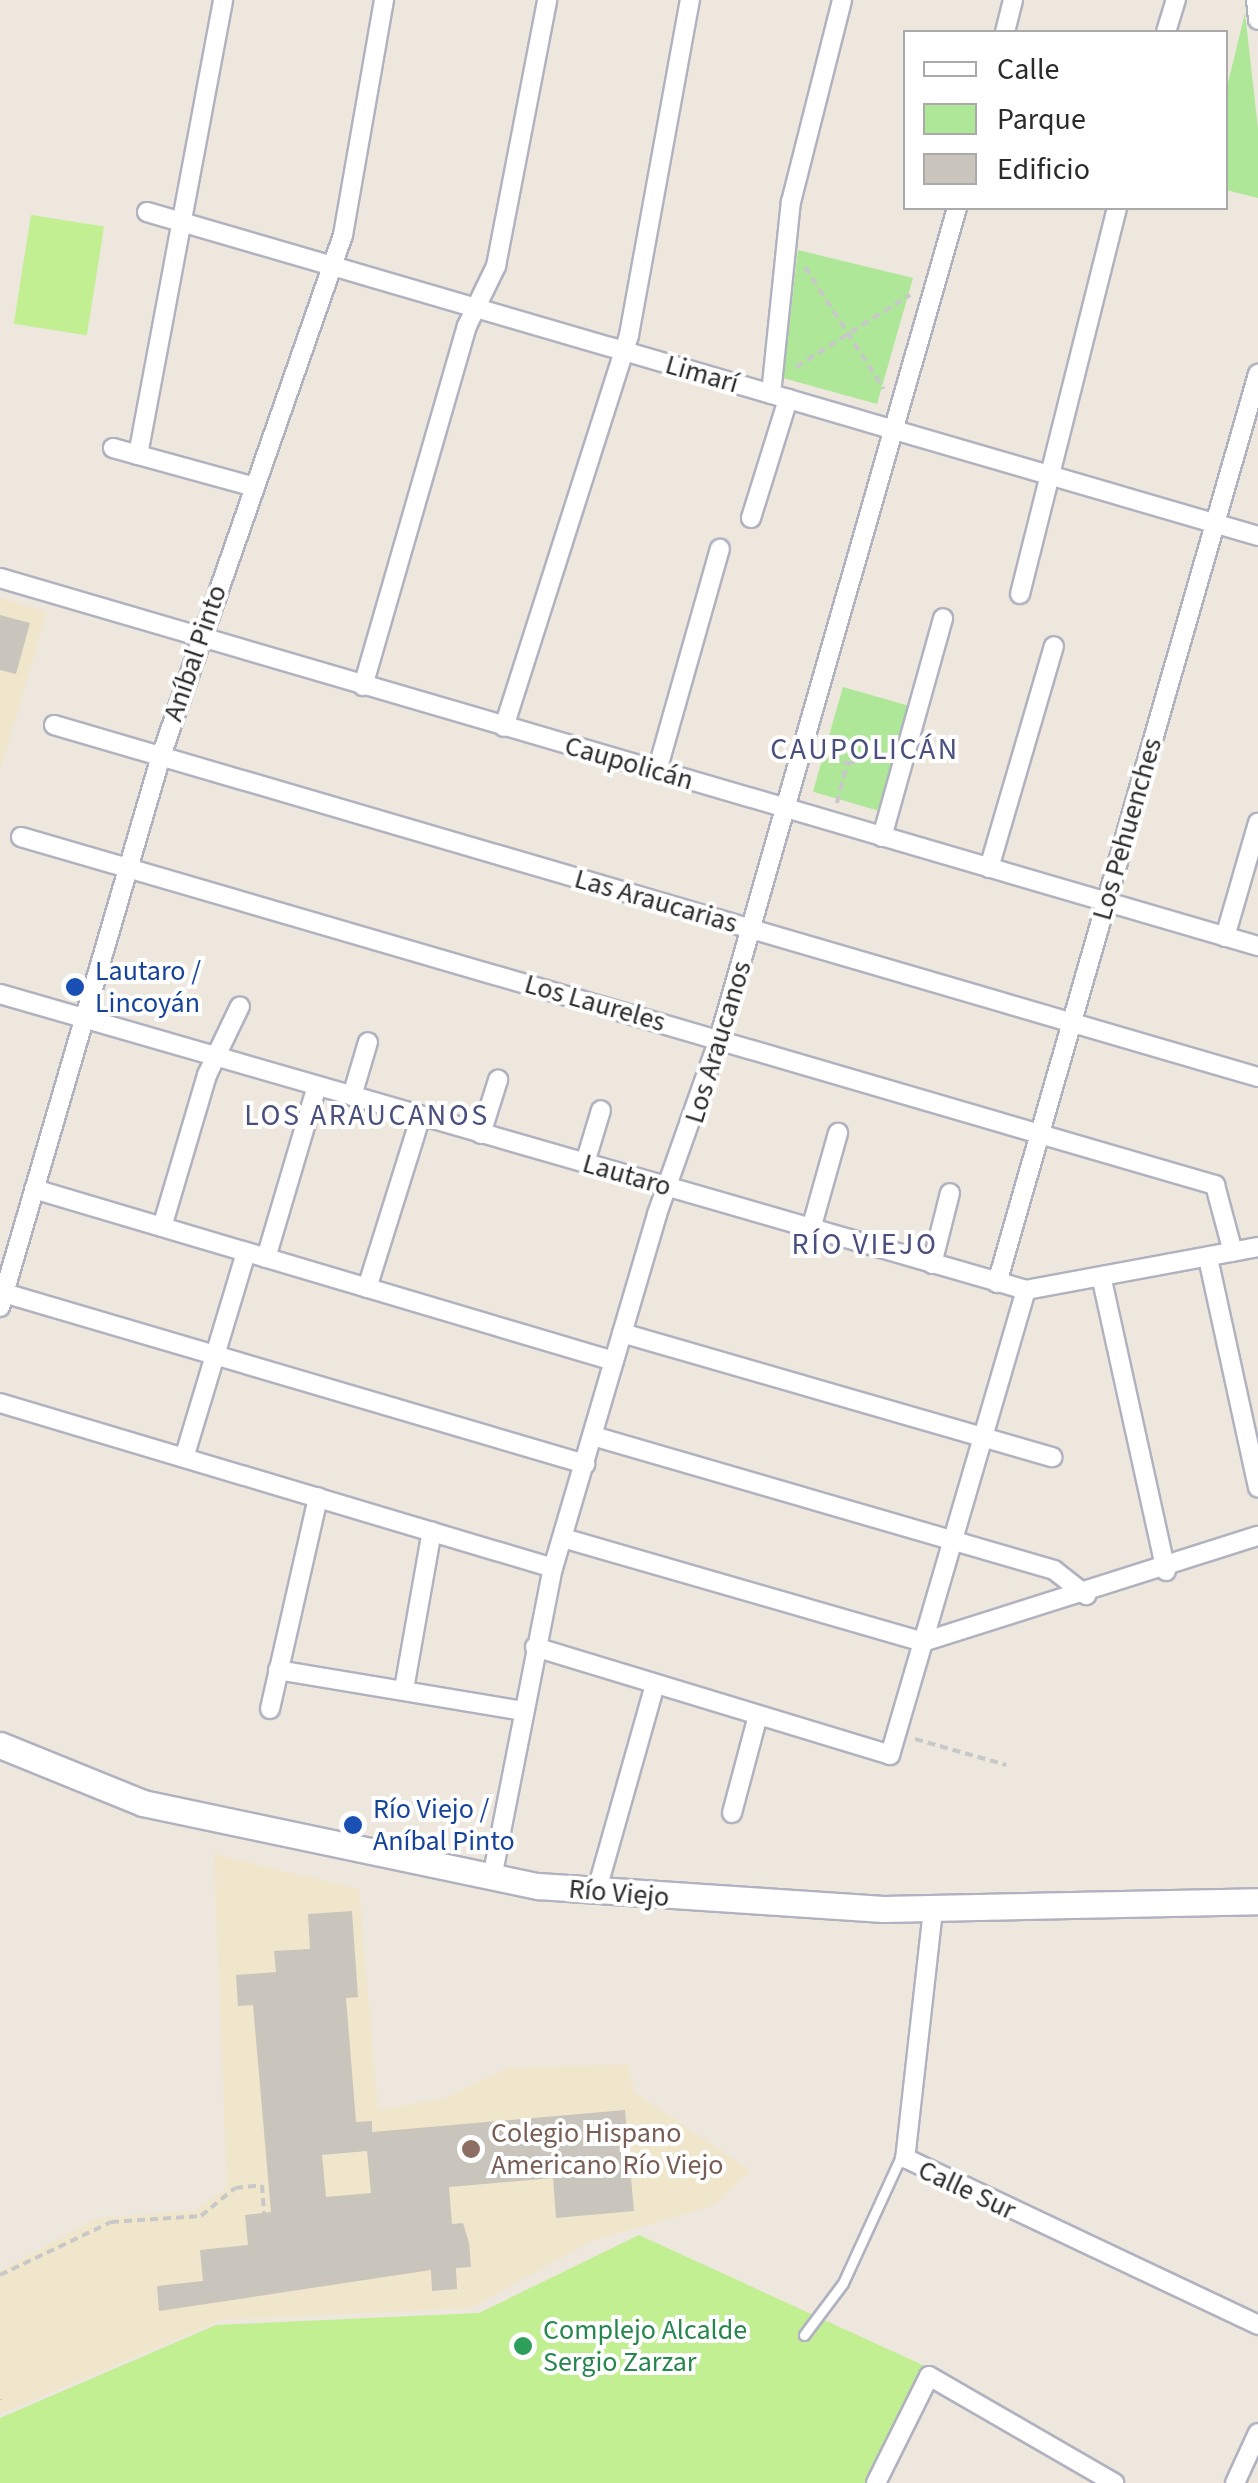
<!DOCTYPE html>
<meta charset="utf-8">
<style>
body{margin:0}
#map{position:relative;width:1258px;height:2483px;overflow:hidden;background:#eee7dd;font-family:"Source Sans 3",sans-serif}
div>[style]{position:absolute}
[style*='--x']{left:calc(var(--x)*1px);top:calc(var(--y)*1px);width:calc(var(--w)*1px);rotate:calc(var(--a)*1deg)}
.education>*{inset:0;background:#f0e6cb}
.green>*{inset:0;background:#ade797;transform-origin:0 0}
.pitch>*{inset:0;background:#c2ef92;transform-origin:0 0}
.building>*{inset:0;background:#c9c4bc}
.path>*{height:4px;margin-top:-2px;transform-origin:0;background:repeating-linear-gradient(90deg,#c8c8c8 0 8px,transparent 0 13px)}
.roads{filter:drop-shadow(2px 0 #b1b2c0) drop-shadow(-2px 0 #b1b2c0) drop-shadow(0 2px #b1b2c0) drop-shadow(0 -2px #b1b2c0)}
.lane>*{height:9px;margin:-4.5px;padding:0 4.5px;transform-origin:4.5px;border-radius:4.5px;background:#fff}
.street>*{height:18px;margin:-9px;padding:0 9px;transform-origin:9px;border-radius:9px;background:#fff}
.secondary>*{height:25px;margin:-12.5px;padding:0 12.5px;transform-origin:12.5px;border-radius:12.5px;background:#fff}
.dots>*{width:28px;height:28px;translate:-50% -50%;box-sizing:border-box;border:5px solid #fff;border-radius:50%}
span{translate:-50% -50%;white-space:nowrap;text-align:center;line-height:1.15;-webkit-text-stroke:8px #fff;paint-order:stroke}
.street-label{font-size:28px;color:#2b2b2b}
.transit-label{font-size:28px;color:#164399}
.left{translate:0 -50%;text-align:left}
.education-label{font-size:28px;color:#785e54}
.leisure-label{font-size:28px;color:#27864d}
.neighbourhood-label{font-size:30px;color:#494f7f;letter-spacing:2.5px}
.legend{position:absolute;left:903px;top:30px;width:325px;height:180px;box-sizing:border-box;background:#fff;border:2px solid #aaa;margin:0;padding:12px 18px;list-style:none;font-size:30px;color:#2b2b2b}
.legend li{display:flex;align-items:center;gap:20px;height:50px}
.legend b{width:50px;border:2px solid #aaa}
</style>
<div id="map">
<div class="education">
<i style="clip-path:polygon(0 598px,47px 612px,0 771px)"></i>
<i style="clip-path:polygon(214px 1854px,359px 1889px,378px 2110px,446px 2098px,507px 2068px,628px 2064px,634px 2092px,751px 2171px,713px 2206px,592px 2241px,471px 2308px,221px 2320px,0 2414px,0 2271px,98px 2218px,195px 2211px,227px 2188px)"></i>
</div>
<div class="green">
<i style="clip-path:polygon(1245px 13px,1258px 129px,1258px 198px,1226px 190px,1226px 91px)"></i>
<i style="clip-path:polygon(798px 250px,913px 278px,877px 404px,783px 378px)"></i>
<i style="left:843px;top:687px;width:73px;height:109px;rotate:16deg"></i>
</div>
<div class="pitch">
<i style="left:31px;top:215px;width:74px;height:110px;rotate:9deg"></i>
<i style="clip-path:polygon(639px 2235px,927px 2367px,866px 2483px,0 2483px,0 2418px,216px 2325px,479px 2313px)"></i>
</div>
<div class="building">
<i style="clip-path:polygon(0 615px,30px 623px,16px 674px,0 670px)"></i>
<i style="clip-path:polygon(evenodd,352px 1911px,358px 1997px,346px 1998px,356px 2122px,372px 2121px,372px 2132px,625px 2110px,634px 2211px,556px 2218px,553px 2178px,449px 2187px,452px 2224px,463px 2223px,469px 2243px,471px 2267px,456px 2268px,457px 2289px,432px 2291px,431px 2270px,159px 2311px,157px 2286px,203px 2281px,200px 2250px,248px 2245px,245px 2215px,271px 2212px,253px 2005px,238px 2006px,236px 1975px,276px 1972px,274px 1951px,310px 1949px,308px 1914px,352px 1911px,367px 2151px,371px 2193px,326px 2197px,322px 2155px,367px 2151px)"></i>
</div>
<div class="path">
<i style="--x:805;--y:267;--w:145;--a:57.1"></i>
<i style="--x:796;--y:367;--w:135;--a:-32.3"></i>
<i style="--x:822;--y:747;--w:30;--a:34"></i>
<i style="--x:847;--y:764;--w:41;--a:-15.8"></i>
<i style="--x:837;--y:803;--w:40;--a:-75.6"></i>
<i style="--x:915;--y:1739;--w:95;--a:15.9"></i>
<i style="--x:0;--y:2275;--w:123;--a:-25.5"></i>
<i style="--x:111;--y:2222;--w:90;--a:-3.8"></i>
<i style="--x:201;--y:2216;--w:44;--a:-39.5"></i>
<i style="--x:235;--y:2188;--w:27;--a:-6"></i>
<i style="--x:262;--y:2185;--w:28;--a:86"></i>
<i style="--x:0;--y:2399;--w:1;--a:90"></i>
</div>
<div class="roads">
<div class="lane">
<i style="--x:804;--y:2335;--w:65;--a:-53.1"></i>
<i style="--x:843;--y:2283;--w:142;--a:-65.4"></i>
</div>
<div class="street">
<i style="--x:1256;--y:0;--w:20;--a:84"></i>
<i style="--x:1005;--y:32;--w:33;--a:-76"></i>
<i style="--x:1166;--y:32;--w:34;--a:-73"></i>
<i style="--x:147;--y:212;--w:1157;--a:16.26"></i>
<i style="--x:771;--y:394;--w:193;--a:-84.1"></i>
<i style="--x:791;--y:202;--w:208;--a:-75.8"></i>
<i style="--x:113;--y:448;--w:147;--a:15.4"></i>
<i style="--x:138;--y:455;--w:463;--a:-79.4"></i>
<i style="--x:751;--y:518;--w:125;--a:-72.7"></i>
<i style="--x:0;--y:578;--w:1311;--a:16.31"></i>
<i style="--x:1020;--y:594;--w:398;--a:-75.9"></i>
<i style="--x:363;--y:686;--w:375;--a:-73.9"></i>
<i style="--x:467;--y:326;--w:67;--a:-64.2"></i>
<i style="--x:496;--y:266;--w:271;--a:-79.1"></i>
<i style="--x:54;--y:725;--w:1254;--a:16.3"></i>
<i style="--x:504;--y:727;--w:411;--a:-72.3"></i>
<i style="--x:629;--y:335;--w:341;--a:-79.7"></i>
<i style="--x:657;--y:771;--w:231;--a:-74.2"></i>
<i style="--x:21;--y:837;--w:1244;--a:16.25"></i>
<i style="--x:1215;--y:1185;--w:69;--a:75"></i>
<i style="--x:882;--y:837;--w:227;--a:-74.4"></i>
<i style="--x:989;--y:868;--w:231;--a:-73.7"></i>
<i style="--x:1225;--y:937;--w:119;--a:-73.9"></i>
<i style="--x:0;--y:994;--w:1068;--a:16.09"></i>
<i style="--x:1026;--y:1290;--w:236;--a:-10.5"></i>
<i style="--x:352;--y:1096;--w:56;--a:-73.5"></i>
<i style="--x:481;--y:1134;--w:57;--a:-72.5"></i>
<i style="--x:585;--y:1163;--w:55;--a:-73.2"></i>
<i style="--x:34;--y:1189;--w:605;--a:16.52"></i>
<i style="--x:162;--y:1227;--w:159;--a:-73.5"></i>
<i style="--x:207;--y:1075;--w:76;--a:-64.4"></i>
<i style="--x:811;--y:1229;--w:100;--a:-74.3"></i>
<i style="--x:266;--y:1258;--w:179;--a:-73.5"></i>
<i style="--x:1208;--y:1258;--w:235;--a:77.7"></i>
<i style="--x:932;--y:1264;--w:73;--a:-75.8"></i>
<i style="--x:1102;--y:1280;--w:298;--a:77.6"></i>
<i style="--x:997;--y:1283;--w:946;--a:-73.98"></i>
<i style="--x:367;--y:1288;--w:180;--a:-72.6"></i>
<i style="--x:4;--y:1293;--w:606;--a:16.4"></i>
<i style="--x:0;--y:1307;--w:574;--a:-73.71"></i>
<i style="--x:161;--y:756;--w:552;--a:-70.74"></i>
<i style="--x:343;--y:235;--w:239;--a:-80.1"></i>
<i style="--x:622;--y:1333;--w:448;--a:16.1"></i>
<i style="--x:0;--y:1403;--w:577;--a:16.61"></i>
<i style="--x:593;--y:1436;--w:480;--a:16.2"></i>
<i style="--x:1054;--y:1570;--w:41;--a:38"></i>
<i style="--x:184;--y:1458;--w:215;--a:-73.2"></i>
<i style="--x:563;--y:1538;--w:375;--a:16.1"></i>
<i style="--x:923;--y:1642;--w:351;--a:-17.6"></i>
<i style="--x:535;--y:1647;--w:371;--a:16.9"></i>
<i style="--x:890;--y:1755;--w:484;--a:-73.7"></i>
<i style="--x:278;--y:1670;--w:248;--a:9.5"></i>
<i style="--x:404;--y:1689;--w:160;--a:-80"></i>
<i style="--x:270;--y:1709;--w:217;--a:-77.2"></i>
<i style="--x:732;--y:1813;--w:101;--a:-75.1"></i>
<i style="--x:492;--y:1878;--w:316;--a:-78.9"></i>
<i style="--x:553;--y:1568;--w:369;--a:-73.6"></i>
<i style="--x:657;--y:1214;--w:186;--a:-70.5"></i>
<i style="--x:719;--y:1039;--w:864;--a:-74.02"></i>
<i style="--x:596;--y:1893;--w:216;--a:-74.2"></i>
<i style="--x:933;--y:1910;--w:250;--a:96.4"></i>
<i style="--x:905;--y:2158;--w:391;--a:25.3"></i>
<i style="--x:876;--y:2483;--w:119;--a:-63.6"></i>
<i style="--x:929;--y:2376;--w:214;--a:30"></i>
<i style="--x:1235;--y:2483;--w:55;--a:-65.3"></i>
</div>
<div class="secondary">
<i style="--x:0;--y:1745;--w:154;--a:22.1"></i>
<i style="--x:143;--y:1803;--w:404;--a:11.9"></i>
<i style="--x:538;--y:1886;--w:346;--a:3.8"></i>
<i style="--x:883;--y:1909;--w:375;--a:-1.2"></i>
</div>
</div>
<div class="dots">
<i style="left:75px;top:987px;background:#1a4fb4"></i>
<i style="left:353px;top:1825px;background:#1a4fb4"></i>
<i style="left:471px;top:2149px;background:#8d6e63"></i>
<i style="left:523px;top:2346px;background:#2e9e5b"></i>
</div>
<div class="street-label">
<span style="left:702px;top:374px;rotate:16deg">Limarí</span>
<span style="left:195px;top:653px;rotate:-71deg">Aníbal Pinto</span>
<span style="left:629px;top:763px;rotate:16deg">Caupolicán</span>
<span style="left:1127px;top:829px;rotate:-74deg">Los Pehuenches</span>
<span style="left:656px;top:901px;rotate:16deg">Las Araucarias</span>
<span style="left:595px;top:1003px;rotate:16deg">Los Laureles</span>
<span style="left:718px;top:1042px;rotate:-73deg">Los Araucanos</span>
<span style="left:627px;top:1175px;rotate:16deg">Lautaro</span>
<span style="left:619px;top:1893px;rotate:5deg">Río Viejo</span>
<span style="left:967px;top:2190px;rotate:25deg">Calle Sur</span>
</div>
<div class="transit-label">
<span class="left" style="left:95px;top:987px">Lautaro /<br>Lincoyán</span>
<span class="left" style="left:373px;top:1825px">Río Viejo /<br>Aníbal Pinto</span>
</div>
<div class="education-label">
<span class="left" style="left:491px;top:2149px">Colegio Hispano<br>Americano Río Viejo</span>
</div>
<div class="leisure-label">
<span class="left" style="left:543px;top:2346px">Complejo Alcalde<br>Sergio Zarzar</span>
</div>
<div class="neighbourhood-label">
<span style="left:865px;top:750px">CAUPOLICÁN</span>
<span style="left:367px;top:1116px">LOS ARAUCANOS</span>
<span style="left:865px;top:1245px">RÍO VIEJO</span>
</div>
<ul class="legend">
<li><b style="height:12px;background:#fff"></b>Calle</li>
<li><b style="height:28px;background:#ade797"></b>Parque</li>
<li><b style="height:28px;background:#c9c4bc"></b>Edificio</li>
</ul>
</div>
